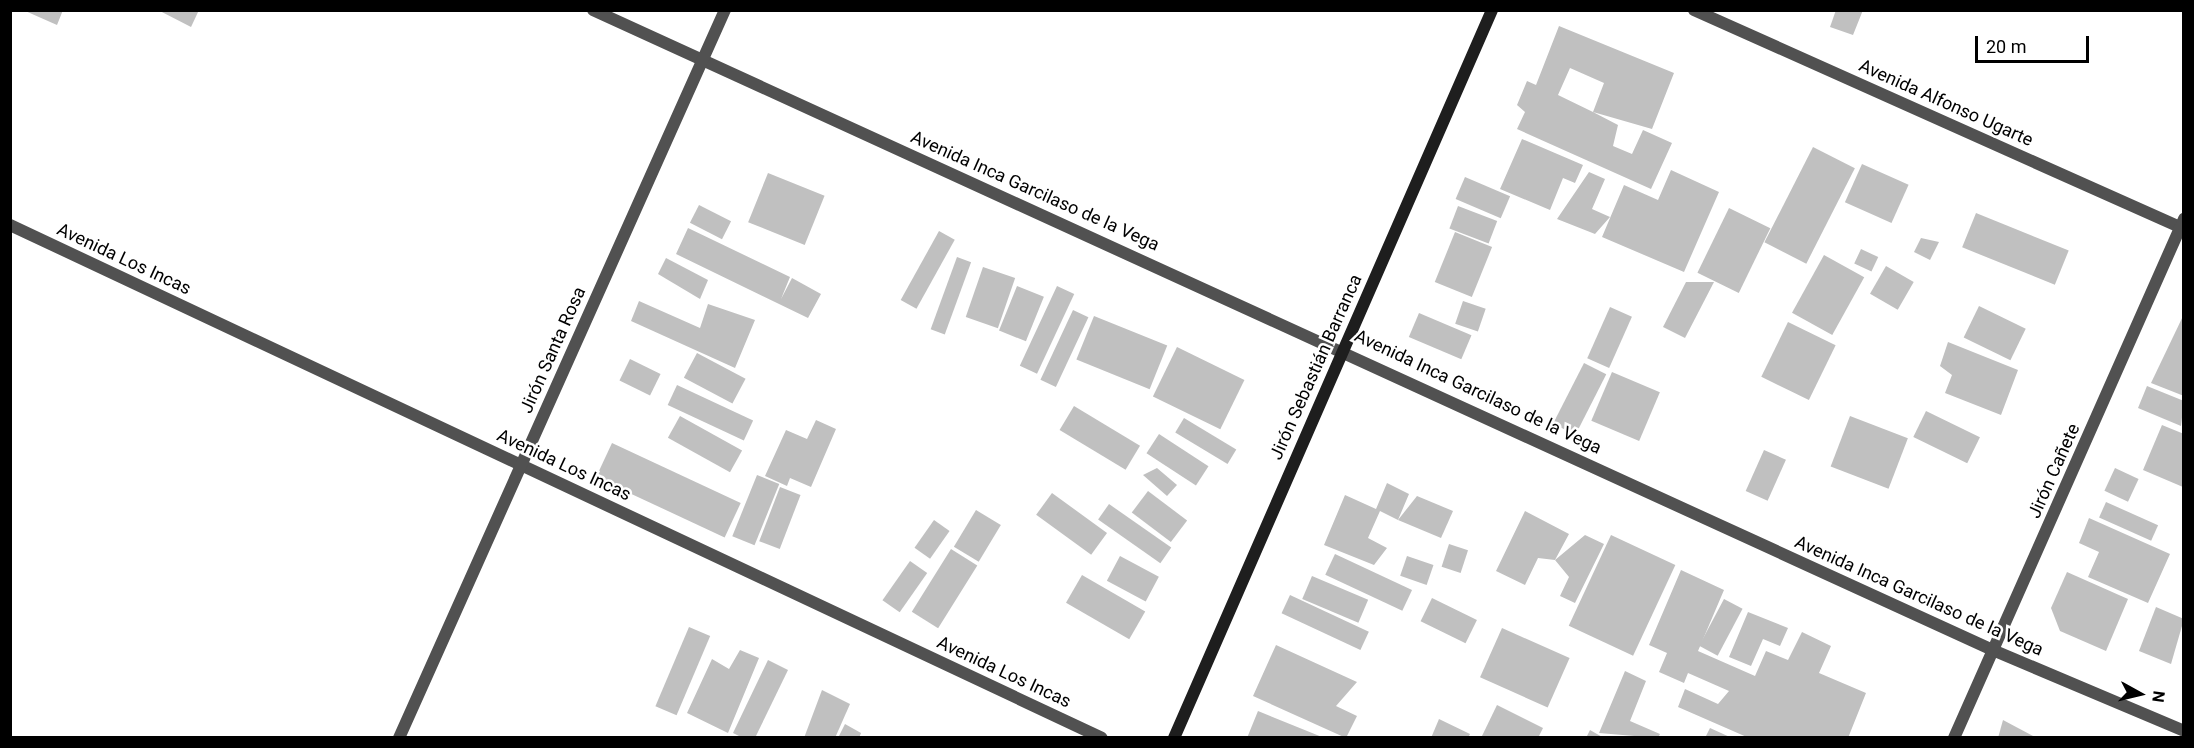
<!DOCTYPE html>
<meta charset="utf-8">
<style>
body{margin:0}
#map{position:relative;width:2194px;height:748px;overflow:hidden;background:#fff;font-family:Roboto,sans-serif}
div>[style]{position:absolute}
[style*='--x']{left:calc(var(--x)*1px);top:calc(var(--y)*1px);width:calc(var(--w)*1px);rotate:calc(var(--a)*1deg)}
.building>*{inset:0;background:#c0c0c0;transform-origin:0 0}
.street>*{height:12px;margin:-6px;padding:0 6px;transform-origin:6px;border-radius:6px;background:#515151}
.secondary>*{height:12px;margin:-6px;padding:0 6px;transform-origin:6px;border-radius:6px;background:#1e1e1e}
span{translate:-50% -50%;white-space:nowrap;text-align:center;line-height:1.15;-webkit-text-stroke:5px #fff;paint-order:stroke}
.street-label{font-size:18px;color:#000}
.frame{position:absolute;inset:0;border:12px solid #000;pointer-events:none}
.north{position:absolute;left:2110px;top:664px;width:60px;height:60px;-webkit-text-stroke:4px #fff;paint-order:stroke;rotate:98deg;font-size:16px;font-weight:700;line-height:24px;text-align:center;color:#000}
.north::after{content:'';display:block;margin:auto;width:21px;height:27px;background:#000;clip-path:polygon(50% 0,100% 100%,50% 72%,0 100%)}
.scale{position:absolute;left:1975px;top:36px;width:114px;height:27px;box-sizing:border-box;border:3px solid #000;border-top:0;padding-left:8px;font-size:18px;line-height:21px;white-space:nowrap;color:#000;-webkit-text-stroke:4px #fff;paint-order:stroke}
</style>
<div id="map">
<div class="building">
<i style="clip-path:polygon(23px 10px,63px 10px,57px 25px)"></i>
<i style="clip-path:polygon(158px 10px,199px 10px,191px 27px)"></i>
<i style="clip-path:polygon(1836px 10px,1863px 10px,1853px 35px,1830px 27px)"></i>
<i style="clip-path:polygon(evenodd,1559px 26px,1674px 73px,1652px 129px,1593px 112px,1618px 125px,1613px 146px,1632px 154px,1643px 130px,1672px 143px,1651px 189px,1517px 129px,1525px 112px,1517px 105px,1527px 81px,1536px 85px,1559px 26px,1570px 68px,1604px 83px,1593px 112px,1558px 95px,1570px 68px)"></i>
<i style="clip-path:polygon(1522px 139px,1583px 165px,1575px 183px,1563px 178px,1550px 210px,1500px 189px)"></i>
<i style="left:1813px;top:147px;width:47px;height:107px;rotate:27deg"></i>
<i style="left:1862px;top:164px;width:51px;height:42px;rotate:24deg"></i>
<i style="clip-path:polygon(1671px 170px,1719px 192px,1684px 272px,1602px 237px,1624px 185px,1658px 200px)"></i>
<i style="clip-path:polygon(1589px 172px,1605px 179px,1592px 209px,1610px 217px,1595px 234px,1557px 219px)"></i>
<i style="left:768px;top:173px;width:61px;height:53px;rotate:22deg"></i>
<i style="left:1465px;top:177px;width:49px;height:24px;rotate:23deg"></i>
<i style="left:699px;top:205px;width:36px;height:20px;rotate:27deg"></i>
<i style="left:1458px;top:206px;width:42px;height:24px;rotate:21deg"></i>
<i style="left:1729px;top:208px;width:46px;height:72px;rotate:26deg"></i>
<i style="left:1976px;top:213px;width:100px;height:37px;rotate:22deg"></i>
<i style="clip-path:polygon(688px 228px,790px 277px,781px 299px,792px 278px,821px 294px,808px 318px,676px 254px)"></i>
<i style="left:939px;top:231px;width:18px;height:79px;rotate:29deg"></i>
<i style="left:1455px;top:232px;width:40px;height:54px;rotate:22deg"></i>
<i style="clip-path:polygon(1921px 238px,1939px 242px,1930px 260px,1914px 252px)"></i>
<i style="left:1861px;top:249px;width:19px;height:16px;rotate:25deg"></i>
<i style="left:1824px;top:255px;width:46px;height:66px;rotate:29deg"></i>
<i style="left:957px;top:257px;width:15px;height:77px;rotate:20deg"></i>
<i style="clip-path:polygon(666px 258px,708px 280px,700px 299px,658px 274px)"></i>
<i style="left:1886px;top:266px;width:32px;height:32px;rotate:30deg"></i>
<i style="left:983px;top:267px;width:34px;height:53px;rotate:19deg"></i>
<i style="clip-path:polygon(1686px 282px,1714px 282px,1685px 338px,1663px 327px)"></i>
<i style="left:1017px;top:286px;width:29px;height:48px;rotate:22deg"></i>
<i style="left:1057px;top:286px;width:19px;height:88px;rotate:25deg"></i>
<i style="clip-path:polygon(639px 301px,700px 328px,708px 304px,755px 320px,735px 368px,631px 321px)"></i>
<i style="left:1463px;top:301px;width:24px;height:24px;rotate:19deg"></i>
<i style="left:1979px;top:306px;width:52px;height:35px;rotate:26deg"></i>
<i style="left:1610px;top:307px;width:24px;height:56px;rotate:24deg"></i>
<i style="left:1073px;top:310px;width:17px;height:77px;rotate:25deg"></i>
<i style="left:1419px;top:313px;width:57px;height:26px;rotate:23deg"></i>
<i style="clip-path:polygon(2184px 314px,2184px 396px,2151px 383px)"></i>
<i style="left:1094px;top:316px;width:79px;height:47px;rotate:22deg"></i>
<i style="left:1788px;top:322px;width:53px;height:61px;rotate:26deg"></i>
<i style="clip-path:polygon(1948px 342px,2018px 370px,2001px 415px,1945px 393px,1952px 375px,1940px 366px)"></i>
<i style="left:1177px;top:347px;width:75px;height:55px;rotate:26deg"></i>
<i style="left:697px;top:353px;width:55px;height:28px;rotate:28deg"></i>
<i style="left:630px;top:359px;width:34px;height:24px;rotate:26deg"></i>
<i style="left:1584px;top:363px;width:25px;height:68px;rotate:27deg"></i>
<i style="left:1612px;top:372px;width:52px;height:53px;rotate:23deg"></i>
<i style="left:677px;top:385px;width:84px;height:22px;rotate:25deg"></i>
<i style="clip-path:polygon(2147px 386px,2184px 401px,2181px 426px,2138px 408px)"></i>
<i style="left:1074px;top:406px;width:77px;height:28px;rotate:31deg"></i>
<i style="left:1926px;top:411px;width:60px;height:29px;rotate:26deg"></i>
<i style="left:680px;top:416px;width:71px;height:25px;rotate:29deg"></i>
<i style="left:1850px;top:416px;width:62px;height:54px;rotate:21deg"></i>
<i style="left:1184px;top:418px;width:61px;height:17px;rotate:31deg"></i>
<i style="clip-path:polygon(816px 420px,836px 429px,811px 487px,790px 478px,787px 486px,765px 476px,786px 430px,807px 439px)"></i>
<i style="clip-path:polygon(2162px 425px,2184px 434px,2183px 487px,2143px 470px)"></i>
<i style="left:1159px;top:434px;width:59px;height:23px;rotate:33deg"></i>
<i style="left:612px;top:443px;width:142px;height:38px;rotate:25deg"></i>
<i style="left:1764px;top:450px;width:24px;height:45px;rotate:24deg"></i>
<i style="clip-path:polygon(1157px 468px,1177px 485px,1167px 496px,1143px 475px)"></i>
<i style="left:2115px;top:468px;width:26px;height:25px;rotate:25deg"></i>
<i style="left:757px;top:475px;width:24px;height:66px;rotate:22deg"></i>
<i style="clip-path:polygon(1387px 483px,1409px 494px,1398px 520px,1380px 511px,1368px 538px,1387px 548px,1374px 565px,1324px 545px,1345px 495px,1376px 509px)"></i>
<i style="left:780px;top:487px;width:22px;height:58px;rotate:21deg"></i>
<i style="left:1148px;top:491px;width:49px;height:27px;rotate:37deg"></i>
<i style="left:1052px;top:493px;width:68px;height:27px;rotate:36deg"></i>
<i style="clip-path:polygon(1417px 496px,1453px 511px,1441px 538px,1398px 520px)"></i>
<i style="left:2106px;top:502px;width:57px;height:17px;rotate:24deg"></i>
<i style="left:1109px;top:504px;width:76px;height:19px;rotate:35deg"></i>
<i style="left:976px;top:510px;width:29px;height:43px;rotate:31deg"></i>
<i style="clip-path:polygon(1525px 511px,1569px 534px,1555px 560px,1538px 558px,1525px 585px,1496px 571px)"></i>
<i style="clip-path:polygon(2089px 518px,2170px 554px,2148px 603px,2088px 577px,2099px 552px,2079px 543px)"></i>
<i style="left:934px;top:520px;width:19px;height:34px;rotate:35deg"></i>
<i style="clip-path:polygon(1585px 535px,1604px 544px,1575px 603px,1560px 596px,1569px 577px,1555px 560px)"></i>
<i style="left:1611px;top:535px;width:71px;height:100px;rotate:25deg"></i>
<i style="left:1449px;top:544px;width:20px;height:24px;rotate:18deg"></i>
<i style="left:951px;top:549px;width:31px;height:74px;rotate:32deg"></i>
<i style="left:1335px;top:554px;width:85px;height:23px;rotate:25deg"></i>
<i style="left:1120px;top:556px;width:44px;height:28px;rotate:28deg"></i>
<i style="left:1407px;top:556px;width:28px;height:21px;rotate:19deg"></i>
<i style="left:910px;top:561px;width:21px;height:48px;rotate:35deg"></i>
<i style="clip-path:polygon(1681px 570px,1724px 590px,1698px 651px,1755px 676px,1766px 651px,1788px 660px,1802px 632px,1831px 646px,1819px 673px,1866px 693px,1848px 738px,1749px 738px,1678px 707px,1685px 689px,1718px 704px,1729px 691px,1688px 673px,1684px 683px,1659px 672px,1667px 653px,1649px 645px)"></i>
<i style="clip-path:polygon(2067px 572px,2128px 599px,2106px 651px,2060px 631px,2051px 608px)"></i>
<i style="left:1082px;top:575px;width:73px;height:32px;rotate:30deg"></i>
<i style="left:1312px;top:576px;width:61px;height:25px;rotate:23deg"></i>
<i style="left:1290px;top:595px;width:87px;height:20px;rotate:25deg"></i>
<i style="left:1432px;top:598px;width:50px;height:26px;rotate:26deg"></i>
<i style="left:1724px;top:599px;width:21px;height:53px;rotate:28deg"></i>
<i style="clip-path:polygon(2156px 607px,2184px 619px,2171px 664px,2139px 651px)"></i>
<i style="clip-path:polygon(1748px 612px,1788px 628px,1780px 646px,1763px 639px,1751px 666px,1729px 657px)"></i>
<i style="left:689px;top:627px;width:23px;height:86px;rotate:23deg"></i>
<i style="left:1502px;top:628px;width:74px;height:54px;rotate:24deg"></i>
<i style="clip-path:polygon(1276px 645px,1357px 682px,1336px 706px,1357px 716px,1346px 738px,1253px 696px)"></i>
<i style="clip-path:polygon(740px 650px,759px 658px,728px 733px,687px 713px,712px 659px,729px 669px)"></i>
<i style="clip-path:polygon(768px 660px,788px 670px,755px 738px,743px 738px,733px 733px)"></i>
<i style="clip-path:polygon(1625px 671px,1646px 681px,1630px 721px,1660px 734px,1658px 738px,1599px 733px)"></i>
<i style="clip-path:polygon(822px 690px,850px 704px,835px 738px,804px 738px)"></i>
<i style="clip-path:polygon(1497px 705px,1543px 728px,1538px 738px,1481px 738px)"></i>
<i style="clip-path:polygon(1258px 711px,1322px 737px,1322px 738px,1247px 738px)"></i>
<i style="clip-path:polygon(1439px 719px,1470px 734px,1468px 738px,1431px 738px)"></i>
<i style="clip-path:polygon(2003px 720px,2037px 738px,1998px 738px)"></i>
<i style="clip-path:polygon(845px 724px,861px 733px,859px 738px,838px 738px)"></i>
<i style="clip-path:polygon(1710px 728px,1732px 738px,1705px 738px)"></i>
<i style="clip-path:polygon(1590px 730px,1604px 738px,1586px 738px)"></i>
</div>
<div class="street">
<i style="--x:593;--y:10;--w:1542;--a:24.57"></i>
<i style="--x:1995;--y:651;--w:205;--a:22.9"></i>
<i style="--x:1694;--y:10;--w:537;--a:24.08"></i>
<i style="--x:10;--y:225;--w:1206;--a:25.16"></i>
<i style="--x:399;--y:738;--w:798;--a:-65.88"></i>
<i style="--x:1954;--y:738;--w:568;--a:-66.1"></i>
</div>
<div class="secondary">
<i style="--x:1174;--y:738;--w:794;--a:-66.4"></i>
</div>
<div class="street-label">
<span style="left:1946px;top:103px;rotate:24deg">Avenida Alfonso Ugarte</span>
<span style="left:1035px;top:191px;rotate:24deg">Avenida Inca Garcilaso de la Vega</span>
<span style="left:124px;top:259px;rotate:25deg">Avenida Los Incas</span>
<span style="left:553px;top:350px;rotate:-66deg">Jirón Santa Rosa</span>
<span style="left:1316px;top:367px;rotate:-66deg">Jirón Sebastián Barranca</span>
<span style="left:1478px;top:392px;rotate:25deg">Avenida Inca Garcilaso de la Vega</span>
<span style="left:564px;top:465px;rotate:25deg">Avenida Los Incas</span>
<span style="left:2054px;top:471px;rotate:-66deg">Jirón Cañete</span>
<span style="left:1919px;top:596px;rotate:24deg">Avenida Inca Garcilaso de la Vega</span>
<span style="left:1004px;top:672px;rotate:25deg">Avenida Los Incas</span>
</div>
<div class="frame"></div>
<div class="north">N</div>
<div class="scale">20 m</div>
</div>
